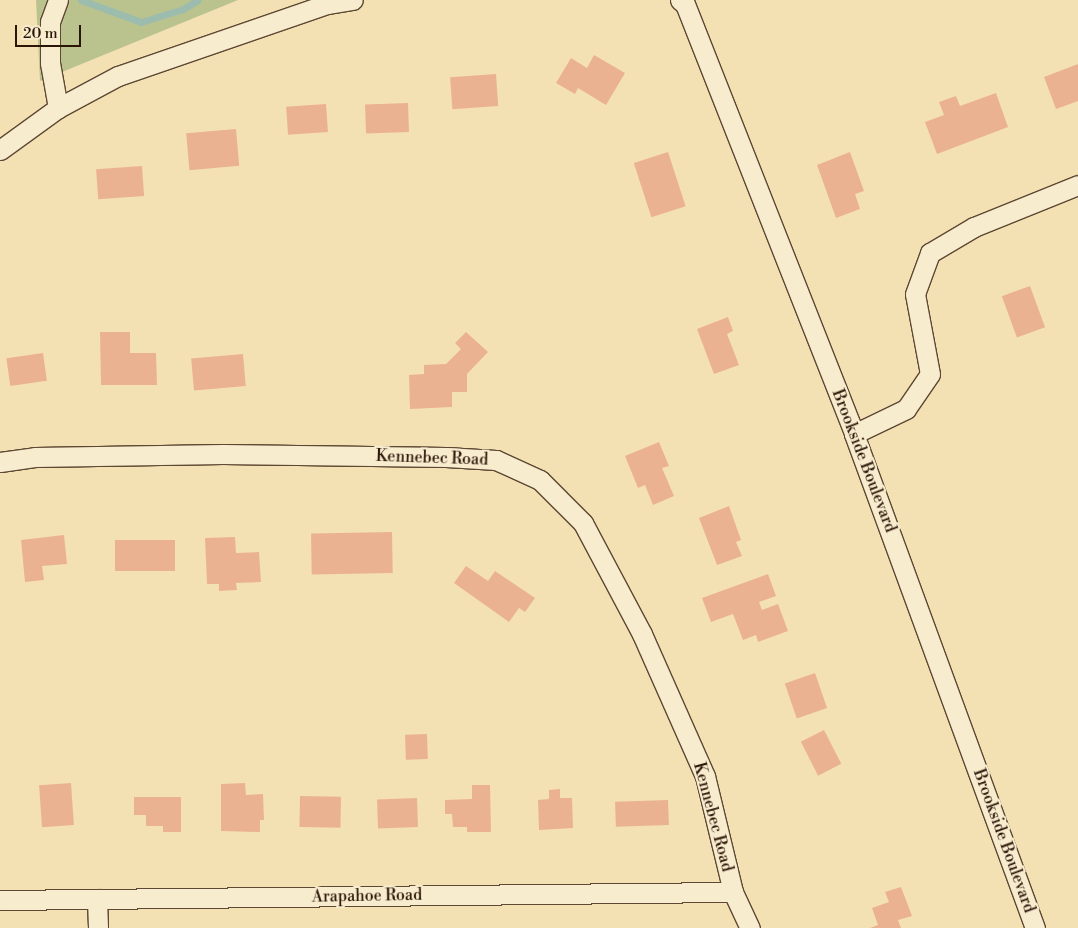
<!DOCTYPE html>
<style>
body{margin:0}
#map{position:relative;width:1078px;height:928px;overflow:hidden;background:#f4e1b3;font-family:"Libre Bodoni",serif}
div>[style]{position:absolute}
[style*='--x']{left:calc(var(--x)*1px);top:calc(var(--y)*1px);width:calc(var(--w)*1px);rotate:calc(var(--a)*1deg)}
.green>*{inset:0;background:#bac38e}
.stream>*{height:7px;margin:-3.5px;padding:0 3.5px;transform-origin:3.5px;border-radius:3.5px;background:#9cbdae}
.building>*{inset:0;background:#ebb291;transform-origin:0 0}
.roads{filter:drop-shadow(1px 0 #5d4833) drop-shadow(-1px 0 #5d4833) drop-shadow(0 1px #5d4833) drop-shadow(0 -1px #5d4833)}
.minor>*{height:19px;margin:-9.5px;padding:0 9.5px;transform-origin:9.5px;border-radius:9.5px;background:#f8ecce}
span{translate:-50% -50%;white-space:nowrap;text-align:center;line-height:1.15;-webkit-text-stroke:4px #f8ecce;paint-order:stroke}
.street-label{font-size:16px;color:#2b1508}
.scale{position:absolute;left:15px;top:25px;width:66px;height:22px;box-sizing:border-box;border:2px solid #2b1508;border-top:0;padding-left:6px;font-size:15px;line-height:18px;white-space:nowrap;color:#2b1508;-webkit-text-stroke:4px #f8ecce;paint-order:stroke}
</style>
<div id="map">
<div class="green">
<i style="clip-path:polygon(36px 0,238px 0,40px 81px)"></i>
</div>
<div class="stream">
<i style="--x:81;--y:0;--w:64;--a:20.1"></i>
<i style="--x:141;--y:22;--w:44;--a:-17.2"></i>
<i style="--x:183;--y:9;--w:17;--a:-31"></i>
</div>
<div class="building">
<i style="clip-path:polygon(594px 55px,625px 73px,606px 105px,578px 88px,575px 94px,556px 83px,571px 58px,587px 68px)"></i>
<i style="clip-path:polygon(1078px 64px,1078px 101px,1056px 109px,1044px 77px)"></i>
<i style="left:496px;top:74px;width:32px;height:46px;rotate:86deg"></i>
<i style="clip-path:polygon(996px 93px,1008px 127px,937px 154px,925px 122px,944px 115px,939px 102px,956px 96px,960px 106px)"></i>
<i style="left:408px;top:103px;width:29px;height:43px;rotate:88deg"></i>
<i style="left:326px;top:104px;width:28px;height:40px;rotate:86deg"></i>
<i style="left:236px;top:129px;width:37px;height:50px;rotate:85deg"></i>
<i style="left:668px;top:152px;width:57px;height:36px;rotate:72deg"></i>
<i style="clip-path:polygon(850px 152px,864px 191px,855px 194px,860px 209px,836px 218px,817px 165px)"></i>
<i style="left:142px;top:166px;width:30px;height:46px;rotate:86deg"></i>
<i style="left:1030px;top:286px;width:44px;height:30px;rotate:70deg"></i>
<i style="clip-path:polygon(728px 317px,733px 331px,727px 334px,739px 365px,714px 374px,697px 329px)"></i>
<i style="clip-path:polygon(100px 332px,130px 332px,130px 353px,156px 353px,157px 385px,101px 385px)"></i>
<i style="clip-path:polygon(466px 332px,488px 352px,467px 374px,467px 392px,452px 392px,452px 407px,410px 409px,409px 375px,424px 374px,424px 365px,446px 364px,461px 349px,455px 343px)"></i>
<i style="left:43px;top:353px;width:28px;height:37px;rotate:82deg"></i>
<i style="left:243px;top:354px;width:32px;height:52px;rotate:85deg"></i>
<i style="clip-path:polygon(659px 442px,669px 466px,662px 468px,674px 496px,653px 505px,645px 485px,638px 488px,625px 456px)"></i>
<i style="clip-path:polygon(729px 506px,741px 540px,736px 542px,742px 556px,717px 565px,699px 518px)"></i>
<i style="left:392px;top:532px;width:41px;height:81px;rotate:89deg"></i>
<i style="clip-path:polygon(64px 535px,67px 564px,42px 566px,44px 580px,25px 582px,21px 540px)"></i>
<i style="clip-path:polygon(235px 537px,236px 553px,259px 552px,261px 582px,236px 583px,237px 590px,219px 591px,219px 584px,207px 584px,205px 538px)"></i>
<i style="left:175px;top:540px;width:31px;height:60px;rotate:90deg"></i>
<i style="clip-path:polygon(466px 566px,488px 581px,495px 571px,535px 598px,525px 612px,519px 608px,509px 622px,454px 583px)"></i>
<i style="clip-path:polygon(768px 574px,776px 596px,759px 602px,762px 610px,778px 604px,788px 631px,758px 642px,756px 635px,743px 640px,733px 614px,711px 622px,702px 598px)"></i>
<i style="left:815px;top:673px;width:37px;height:32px;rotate:71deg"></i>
<i style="left:824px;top:730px;width:38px;height:26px;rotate:63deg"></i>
<i style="left:427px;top:734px;width:25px;height:22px;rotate:88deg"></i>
<i style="left:71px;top:783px;width:42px;height:32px;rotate:86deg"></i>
<i style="clip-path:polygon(245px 783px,246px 795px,263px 794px,264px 820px,260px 820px,260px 832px,221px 831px,221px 784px)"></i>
<i style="clip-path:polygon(472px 785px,490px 785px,491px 832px,467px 832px,467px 827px,453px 827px,452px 814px,445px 814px,445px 800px,472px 799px)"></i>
<i style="clip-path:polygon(560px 789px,560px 798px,572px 798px,573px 828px,539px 830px,538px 800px,549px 799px,549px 790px)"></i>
<i style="left:300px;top:796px;width:41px;height:31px;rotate:1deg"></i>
<i style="clip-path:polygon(134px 797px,181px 797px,181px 832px,163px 832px,163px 826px,146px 826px,146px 815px,134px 815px)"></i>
<i style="left:417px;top:798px;width:29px;height:40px;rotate:88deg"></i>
<i style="left:668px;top:800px;width:25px;height:53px;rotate:88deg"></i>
<i style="clip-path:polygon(901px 887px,912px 916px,898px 920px,901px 928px,870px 928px,878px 925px,872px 908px,889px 902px,885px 892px)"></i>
</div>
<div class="roads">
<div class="minor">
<i style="--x:58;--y:0;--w:23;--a:110"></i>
<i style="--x:50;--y:22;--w:41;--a:90"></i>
<i style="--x:50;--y:63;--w:46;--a:79.9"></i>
<i style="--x:680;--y:0;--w:6;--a:39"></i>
<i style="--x:685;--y:4;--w:462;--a:68.5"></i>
<i style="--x:854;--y:434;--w:526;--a:69.88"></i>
<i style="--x:0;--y:150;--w:72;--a:-35.9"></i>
<i style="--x:58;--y:108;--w:68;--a:-28.1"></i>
<i style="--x:118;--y:76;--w:221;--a:-19"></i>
<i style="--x:327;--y:4;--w:26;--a:-9"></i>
<i style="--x:854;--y:434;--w:58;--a:-25.7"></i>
<i style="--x:906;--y:409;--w:42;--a:-55.6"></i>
<i style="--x:930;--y:374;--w:81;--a:-100.6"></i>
<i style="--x:915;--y:294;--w:44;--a:-69.9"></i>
<i style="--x:930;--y:253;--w:51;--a:-30.6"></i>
<i style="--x:974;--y:227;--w:112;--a:-22"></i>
<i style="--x:0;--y:462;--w:35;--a:-8"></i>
<i style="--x:35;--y:457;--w:188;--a:-0.9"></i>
<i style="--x:223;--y:454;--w:223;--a:0.8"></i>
<i style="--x:446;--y:457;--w:50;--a:3.4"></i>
<i style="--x:496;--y:460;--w:48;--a:24.4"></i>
<i style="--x:540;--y:480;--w:61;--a:45"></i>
<i style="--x:583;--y:523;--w:126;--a:62"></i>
<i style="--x:642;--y:634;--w:155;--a:66.1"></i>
<i style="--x:705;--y:776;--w:119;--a:76.4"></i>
<i style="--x:733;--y:892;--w:40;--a:65"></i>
<i style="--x:97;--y:899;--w:29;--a:88"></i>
<i style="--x:0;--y:900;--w:733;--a:-0.63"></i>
</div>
</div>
<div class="street-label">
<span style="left:432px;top:458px;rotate:2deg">Kennebec Road</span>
<span style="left:864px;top:461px;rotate:69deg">Brookside Boulevard</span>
<span style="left:713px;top:817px;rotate:75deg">Kennebec Road</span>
<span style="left:1004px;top:841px;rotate:70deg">Brookside Boulevard</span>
<span style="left:367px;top:896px;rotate:-1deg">Arapahoe Road</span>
</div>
<div class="scale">20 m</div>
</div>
